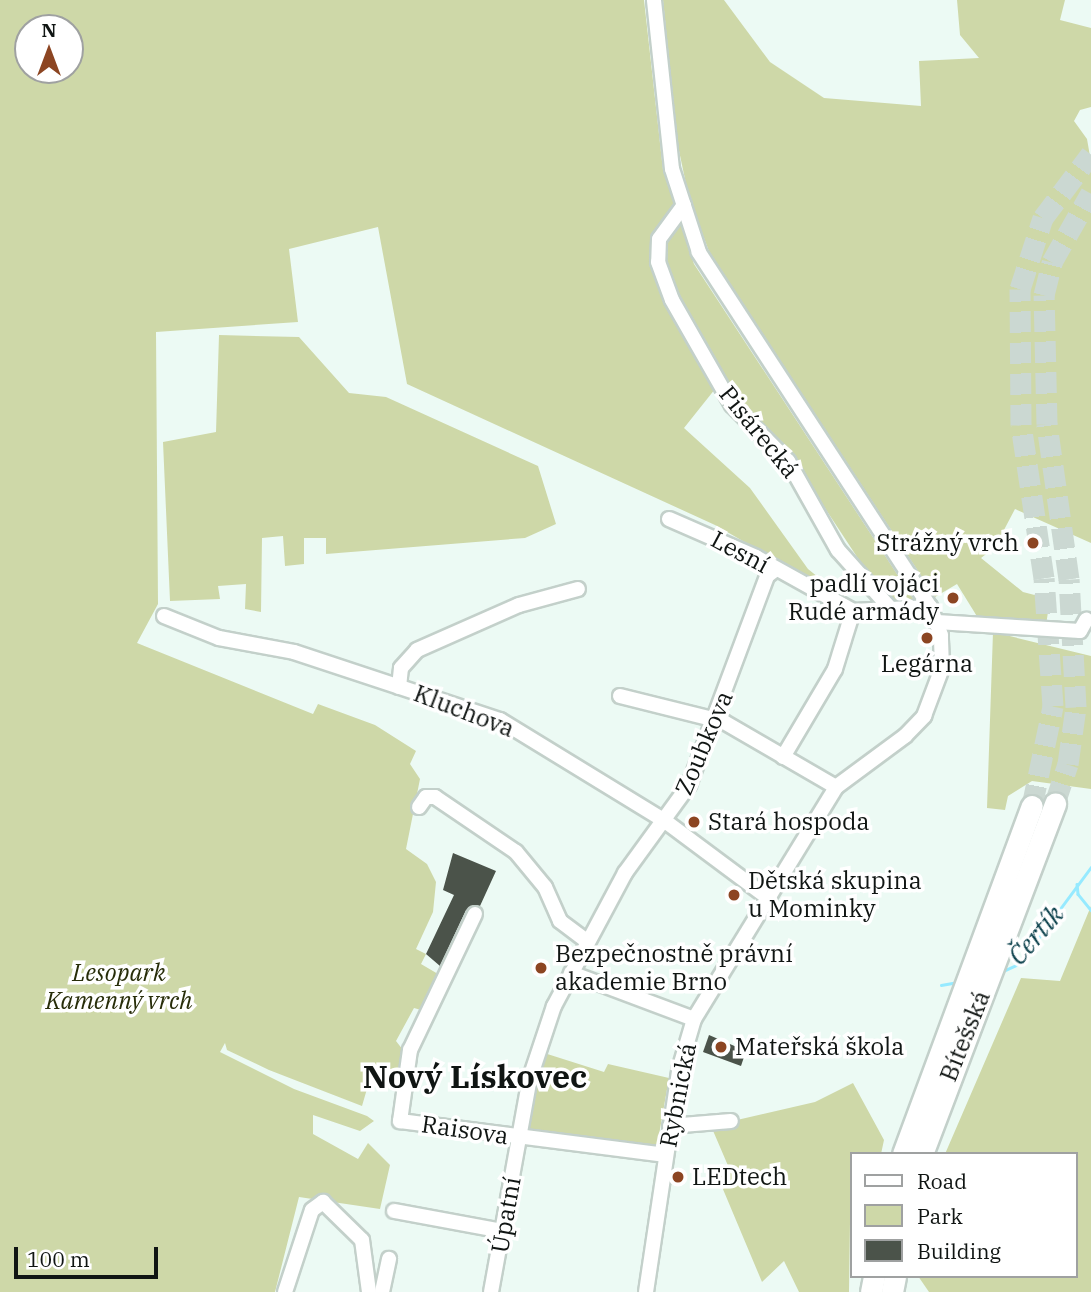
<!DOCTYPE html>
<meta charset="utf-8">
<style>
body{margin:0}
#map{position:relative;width:1091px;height:1292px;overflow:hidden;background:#ecfaf4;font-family:"IBM Plex Serif",serif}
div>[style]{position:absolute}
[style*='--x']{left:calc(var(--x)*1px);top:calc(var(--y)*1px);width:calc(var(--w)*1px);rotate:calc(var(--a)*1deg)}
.green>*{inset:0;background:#ced8a8}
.stream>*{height:2.5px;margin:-1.25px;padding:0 1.25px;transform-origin:1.25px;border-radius:1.25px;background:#96eaff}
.building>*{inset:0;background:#4b534a}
.highway-tunnel>*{height:21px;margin-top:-10.5px;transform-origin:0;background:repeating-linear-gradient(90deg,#cbd8d2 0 21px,transparent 0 31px)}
.roads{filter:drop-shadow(2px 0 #c3d0ca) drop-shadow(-2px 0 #c3d0ca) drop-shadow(0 2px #c3d0ca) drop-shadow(0 -2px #c3d0ca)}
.minor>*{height:14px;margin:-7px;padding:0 7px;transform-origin:7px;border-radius:7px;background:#fff}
.highway>*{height:21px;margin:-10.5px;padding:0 10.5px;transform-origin:10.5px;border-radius:10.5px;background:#fff}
.dots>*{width:19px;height:19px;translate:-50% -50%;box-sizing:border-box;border:4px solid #fff;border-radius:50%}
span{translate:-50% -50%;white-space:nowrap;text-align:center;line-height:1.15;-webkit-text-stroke:7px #fff;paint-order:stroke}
.street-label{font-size:24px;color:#101513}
.poi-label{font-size:24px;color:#101513}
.right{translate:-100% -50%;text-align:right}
.left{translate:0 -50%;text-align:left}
.park-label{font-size:24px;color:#272d09;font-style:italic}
.water-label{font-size:26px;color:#083e49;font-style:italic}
.district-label{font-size:32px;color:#101513;font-weight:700}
.legend{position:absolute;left:850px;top:1152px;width:228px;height:126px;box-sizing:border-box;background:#fff;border:2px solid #9fa1a1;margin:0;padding:9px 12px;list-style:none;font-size:21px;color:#101513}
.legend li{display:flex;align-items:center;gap:14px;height:35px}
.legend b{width:35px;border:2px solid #9fa1a1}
.north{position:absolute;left:14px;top:14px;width:70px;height:70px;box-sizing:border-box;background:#fff;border:2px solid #9fa1a1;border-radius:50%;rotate:0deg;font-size:19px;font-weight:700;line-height:28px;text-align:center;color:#101513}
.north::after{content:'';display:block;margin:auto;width:24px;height:32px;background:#8c4522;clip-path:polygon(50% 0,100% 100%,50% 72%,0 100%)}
.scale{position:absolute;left:14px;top:1247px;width:144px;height:32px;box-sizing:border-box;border:4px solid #101513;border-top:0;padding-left:9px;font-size:21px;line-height:24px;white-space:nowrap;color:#101513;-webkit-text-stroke:5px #fff;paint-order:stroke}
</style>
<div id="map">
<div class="green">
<i style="clip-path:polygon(evenodd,0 0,644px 0,663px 170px,694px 264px,914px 600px,886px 601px,792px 458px,723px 379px,684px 428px,750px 488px,808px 569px,849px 602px,715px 525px,407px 384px,378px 227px,289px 249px,298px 322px,156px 332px,158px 604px,137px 643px,313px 714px,318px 704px,375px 725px,416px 751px,410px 764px,420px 779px,406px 849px,427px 864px,436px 882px,433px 912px,416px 949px,426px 954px,421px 964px,438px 974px,421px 1010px,414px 1008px,396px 1041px,403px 1050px,398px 1069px,388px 1069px,387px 1085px,369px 1082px,362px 1106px,269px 1070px,227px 1050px,225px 1043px,220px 1052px,294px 1089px,367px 1116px,374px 1121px,360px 1131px,313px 1115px,313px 1134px,358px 1159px,368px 1143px,390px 1165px,380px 1209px,299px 1197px,275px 1292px,0 1292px,0 0,28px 28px,70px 28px,70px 70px,28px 70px,28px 28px)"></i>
<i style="clip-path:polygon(663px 0,724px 0,770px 62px,824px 98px,921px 106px,919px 61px,979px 58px,960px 35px,957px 0,1065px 0,1060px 20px,1091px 28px,1091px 107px,1080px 110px,1074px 121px,1087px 139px,1091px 162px,1091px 543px,1015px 509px,995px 547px,981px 558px,1023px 592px,1050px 599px,1046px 625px,978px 618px,957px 584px,935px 597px,710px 254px,689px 198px,678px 146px)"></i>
<i style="clip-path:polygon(219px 335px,299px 337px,349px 393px,386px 397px,538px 466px,556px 524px,525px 538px,326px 554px,326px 538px,304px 538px,304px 564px,285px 566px,283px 536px,262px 538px,261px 612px,245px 609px,246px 584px,218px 586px,220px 599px,170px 601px,163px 442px,216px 432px)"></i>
<i style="clip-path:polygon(993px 632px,1091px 656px,1091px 789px,1032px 781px,1008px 796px,1005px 810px,987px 808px)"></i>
<i style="clip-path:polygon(1091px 906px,1091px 1292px,929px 1292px,918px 1276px,1075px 1276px,1075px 1154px,945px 1154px,1021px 978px,1060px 981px)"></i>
<i style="clip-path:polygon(541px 1052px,604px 1072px,608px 1064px,669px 1078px,657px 1146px,526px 1130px)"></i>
<i style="clip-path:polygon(853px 1083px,884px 1140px,881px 1154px,851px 1154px,849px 1292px,799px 1292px,784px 1261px,762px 1282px,717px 1175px,729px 1168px,711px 1126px,815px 1102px)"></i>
</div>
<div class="stream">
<i style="--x:1077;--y:884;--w:10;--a:84"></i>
<i style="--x:1078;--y:894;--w:21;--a:51"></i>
<i style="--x:999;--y:973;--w:23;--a:-25"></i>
<i style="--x:1020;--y:963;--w:119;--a:-53.5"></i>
<i style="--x:941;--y:985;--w:17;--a:-10"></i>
</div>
<div class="building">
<i style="clip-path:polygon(453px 853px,496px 871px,480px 906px,466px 910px,440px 966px,426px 954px,454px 895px,443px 890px)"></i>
<i style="clip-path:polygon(709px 1035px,746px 1051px,741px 1066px,703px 1052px)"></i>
</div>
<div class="highway-tunnel">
<i style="--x:1055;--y:803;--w:41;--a:-71.6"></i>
<i style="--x:1068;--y:764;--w:58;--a:-82"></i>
<i style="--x:1076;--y:707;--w:128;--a:-93.1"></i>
<i style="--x:1069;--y:579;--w:157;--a:-98.1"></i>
<i style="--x:1047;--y:424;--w:129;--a:-91.3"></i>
<i style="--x:1044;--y:295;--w:34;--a:-76"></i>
<i style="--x:1052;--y:262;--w:79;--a:-60.5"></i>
<i style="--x:1032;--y:806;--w:102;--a:-78.1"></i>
<i style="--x:1053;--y:706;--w:128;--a:-94"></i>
<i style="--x:1044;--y:578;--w:155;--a:-98.5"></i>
<i style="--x:1021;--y:425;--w:136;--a:-90.4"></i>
<i style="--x:1020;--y:289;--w:75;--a:-72.1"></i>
<i style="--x:1043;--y:218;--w:80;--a:-53.1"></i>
</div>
<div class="roads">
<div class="minor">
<i style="--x:684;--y:205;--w:42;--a:126.3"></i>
<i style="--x:659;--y:239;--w:23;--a:92"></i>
<i style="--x:658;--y:262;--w:40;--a:69.8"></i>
<i style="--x:672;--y:300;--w:121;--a:60.3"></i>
<i style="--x:732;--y:405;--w:79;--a:45"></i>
<i style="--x:788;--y:461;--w:102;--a:60.7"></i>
<i style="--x:838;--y:550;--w:79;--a:48.1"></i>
<i style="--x:669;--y:519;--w:95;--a:23.6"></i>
<i style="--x:756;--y:557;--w:111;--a:29.1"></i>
<i style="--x:853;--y:611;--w:77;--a:-3"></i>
<i style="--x:164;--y:616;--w:59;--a:21.8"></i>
<i style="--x:219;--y:638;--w:76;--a:10.6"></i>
<i style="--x:294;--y:652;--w:217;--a:18.3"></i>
<i style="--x:500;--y:720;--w:193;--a:31.5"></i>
<i style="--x:665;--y:821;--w:127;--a:36.7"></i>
<i style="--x:937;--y:622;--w:143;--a:3.6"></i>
<i style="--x:1080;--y:631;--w:13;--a:-61"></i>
<i style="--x:399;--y:687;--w:19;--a:-84"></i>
<i style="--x:401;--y:668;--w:24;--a:-48"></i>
<i style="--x:417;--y:650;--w:111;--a:-23.8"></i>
<i style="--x:519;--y:605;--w:61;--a:-15.2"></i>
<i style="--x:620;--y:696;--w:107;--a:14"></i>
<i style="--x:724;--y:722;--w:129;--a:30.1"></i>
<i style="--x:783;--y:757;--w:102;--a:-59.4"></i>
<i style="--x:835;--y:669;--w:61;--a:-72.8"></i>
<i style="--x:419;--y:807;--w:12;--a:-55"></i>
<i style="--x:426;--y:797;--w:9;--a:0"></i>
<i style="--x:435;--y:797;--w:98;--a:34.2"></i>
<i style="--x:516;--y:852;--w:45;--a:50.4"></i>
<i style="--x:545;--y:887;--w:37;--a:66"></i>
<i style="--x:560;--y:921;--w:34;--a:37"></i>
<i style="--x:475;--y:914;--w:151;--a:115.5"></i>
<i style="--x:410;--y:1050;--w:72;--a:98"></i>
<i style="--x:400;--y:1121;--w:268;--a:7.3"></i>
<i style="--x:571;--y:973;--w:131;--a:20.5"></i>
<i style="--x:670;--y:1126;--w:61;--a:-4.7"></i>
<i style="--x:394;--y:1211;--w:111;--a:10.4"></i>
<i style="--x:285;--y:1292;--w:86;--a:-71.8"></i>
<i style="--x:312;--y:1210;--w:14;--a:-36"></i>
<i style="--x:323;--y:1202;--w:54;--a:44.3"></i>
<i style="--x:362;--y:1240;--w:52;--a:82.3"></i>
<i style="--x:382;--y:1292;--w:34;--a:-78"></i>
<i style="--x:491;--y:1292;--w:218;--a:-79.7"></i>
<i style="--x:530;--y:1078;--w:76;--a:-71.6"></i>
<i style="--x:554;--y:1006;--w:151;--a:-61.9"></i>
<i style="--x:625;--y:873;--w:109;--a:-54"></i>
<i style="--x:689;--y:785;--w:223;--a:-69.5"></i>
<i style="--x:767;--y:576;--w:10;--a:-37"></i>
<i style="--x:646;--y:1292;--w:224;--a:-81.5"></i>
<i style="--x:679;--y:1070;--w:53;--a:-73.6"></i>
<i style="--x:694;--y:1019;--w:272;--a:-58.5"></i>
<i style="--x:836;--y:787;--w:86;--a:-36.5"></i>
<i style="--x:905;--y:736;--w:28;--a:-46"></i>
<i style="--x:924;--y:716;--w:51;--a:-69.4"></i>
<i style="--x:942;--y:668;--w:33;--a:-92"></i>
<i style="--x:941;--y:635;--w:30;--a:-111"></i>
<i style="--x:930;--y:607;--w:424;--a:-123.1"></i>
<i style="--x:699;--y:252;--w:87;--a:-108"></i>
<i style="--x:672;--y:169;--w:170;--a:-96.1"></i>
</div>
<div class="highway">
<i style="--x:903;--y:1154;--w:371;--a:-69.7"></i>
<i style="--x:922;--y:1154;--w:375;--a:-69.2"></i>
<i style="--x:871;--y:1292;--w:16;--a:-79"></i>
<i style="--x:892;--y:1292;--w:16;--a:-79"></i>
</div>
</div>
<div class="dots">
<i style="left:1033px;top:543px;background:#8c4522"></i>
<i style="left:953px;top:598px;background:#8c4522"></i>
<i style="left:927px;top:638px;background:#8c4522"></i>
<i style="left:694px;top:822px;background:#8c4522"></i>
<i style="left:734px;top:895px;background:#8c4522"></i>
<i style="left:541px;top:968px;background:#8c4522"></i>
<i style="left:721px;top:1047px;background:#8c4522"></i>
<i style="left:678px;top:1177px;background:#8c4522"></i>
</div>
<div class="street-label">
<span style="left:759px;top:432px;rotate:51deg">Pisárecká</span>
<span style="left:740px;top:552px;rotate:28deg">Lesní</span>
<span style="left:464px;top:711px;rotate:21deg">Kluchova</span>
<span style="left:704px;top:743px;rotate:-67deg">Zoubkova</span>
<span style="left:965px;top:1036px;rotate:-68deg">Bítešská</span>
<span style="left:678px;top:1095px;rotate:-79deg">Rybnická</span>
<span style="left:465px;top:1130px;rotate:8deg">Raisova</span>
<span style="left:506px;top:1215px;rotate:-80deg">Úpatní</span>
</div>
<div class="poi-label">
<span class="right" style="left:1019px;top:543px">Strážný vrch</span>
<span class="right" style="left:939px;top:598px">padlí vojáci<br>Rudé armády</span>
<span style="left:927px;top:664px">Legárna</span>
<span class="left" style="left:708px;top:822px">Stará hospoda</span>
<span class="left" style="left:748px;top:895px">Dětská skupina<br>u Mominky</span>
<span class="left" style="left:555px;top:968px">Bezpečnostně právní<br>akademie Brno</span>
<span class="left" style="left:735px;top:1047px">Mateřská škola</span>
<span class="left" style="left:692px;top:1177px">LEDtech</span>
</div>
<div class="park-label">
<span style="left:119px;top:987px">Lesopark<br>Kamenný vrch</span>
</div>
<div class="water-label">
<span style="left:1036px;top:935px;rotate:-49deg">Čertík</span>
</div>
<div class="district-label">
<span style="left:475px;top:1076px">Nový Lískovec</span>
</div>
<ul class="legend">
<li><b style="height:9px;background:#fff"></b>Road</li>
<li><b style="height:19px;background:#ced8a8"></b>Park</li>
<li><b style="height:19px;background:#4b534a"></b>Building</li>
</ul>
<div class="north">N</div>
<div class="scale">100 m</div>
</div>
